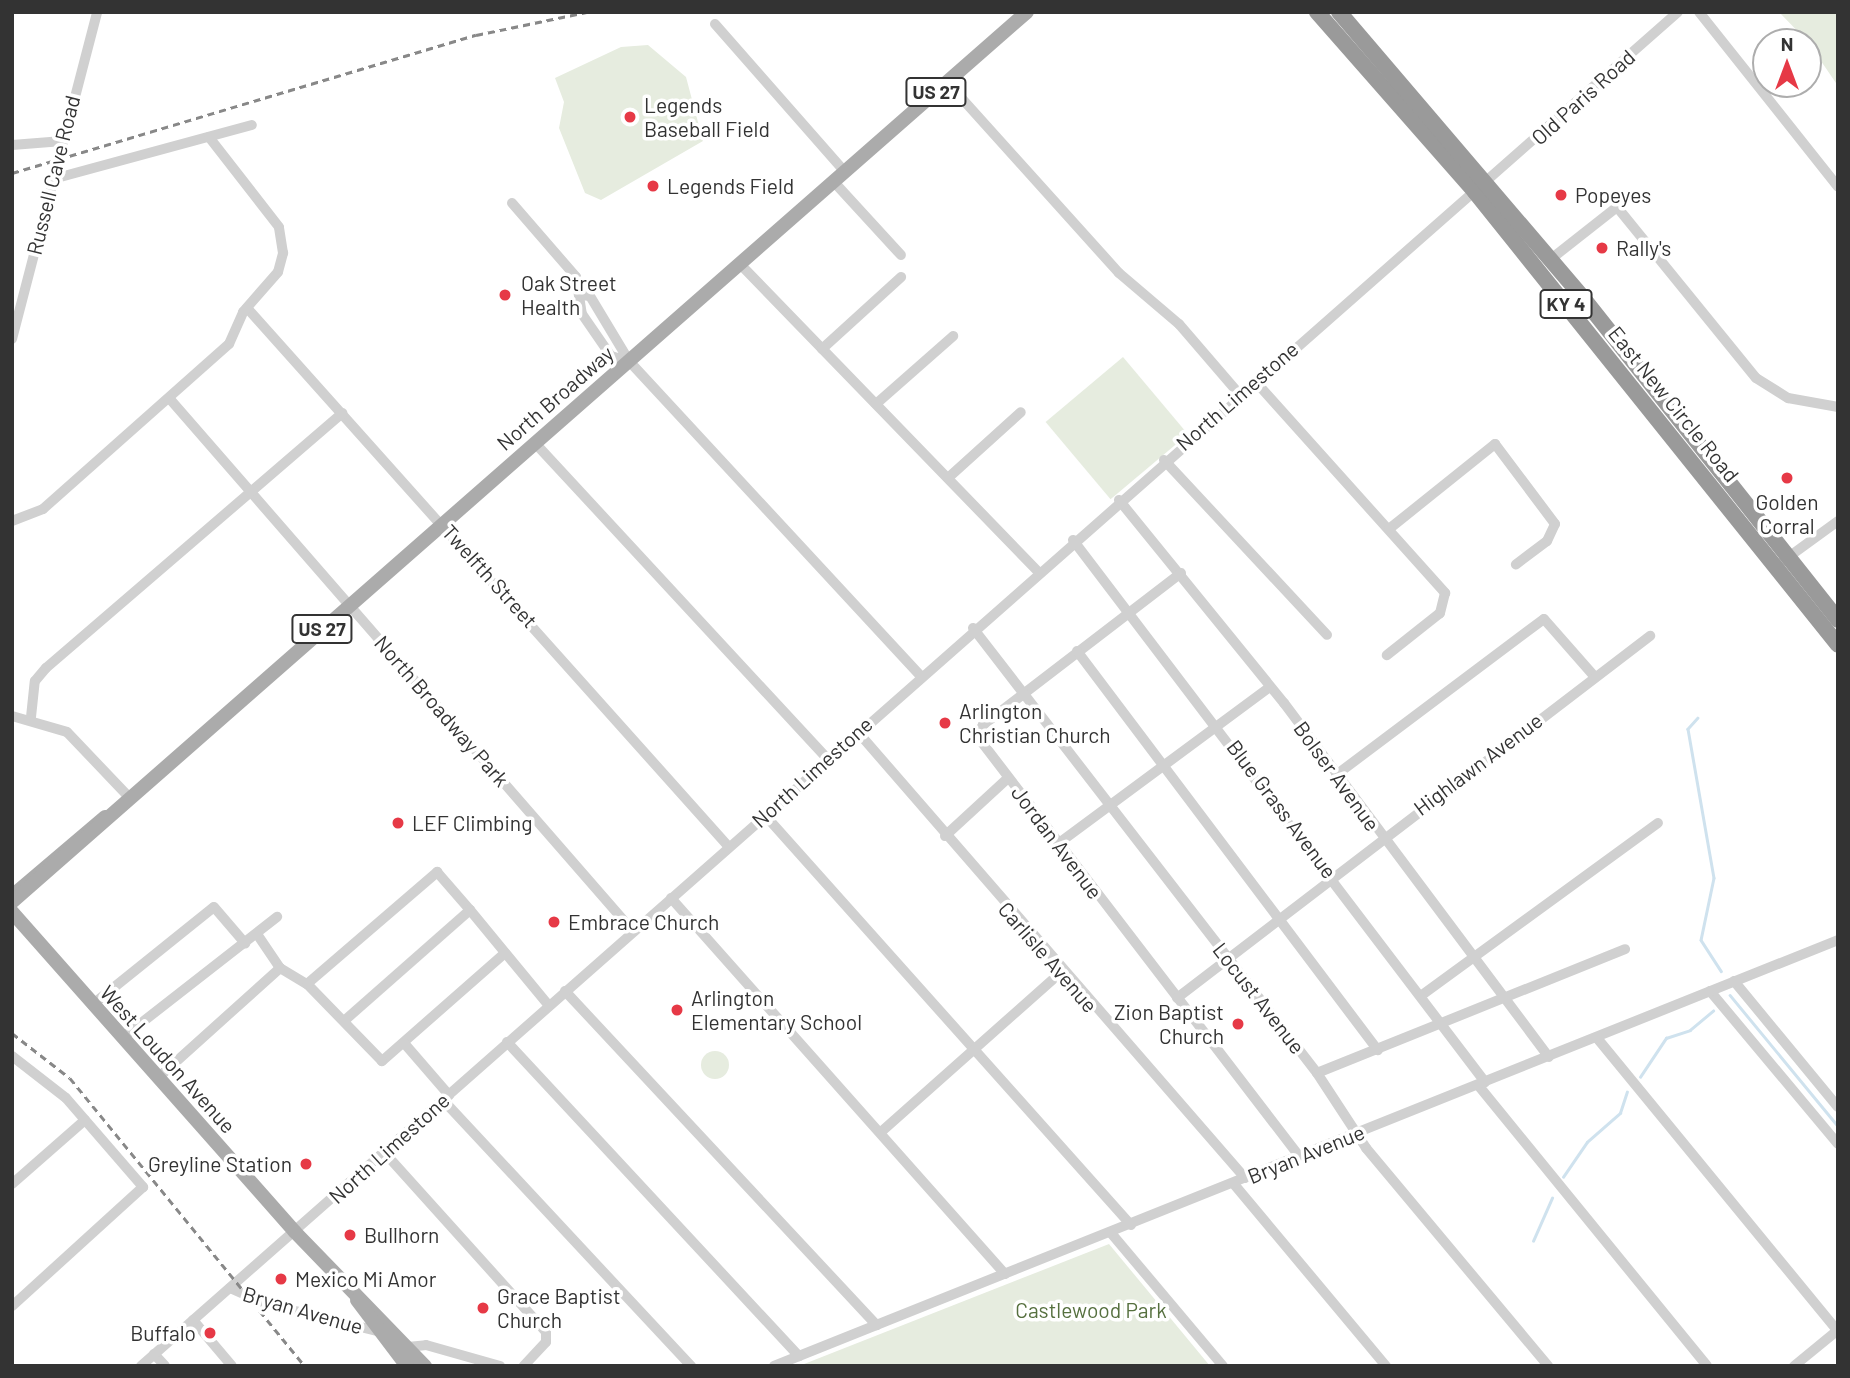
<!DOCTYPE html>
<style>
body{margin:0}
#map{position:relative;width:1850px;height:1378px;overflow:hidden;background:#fff;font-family:Barlow,sans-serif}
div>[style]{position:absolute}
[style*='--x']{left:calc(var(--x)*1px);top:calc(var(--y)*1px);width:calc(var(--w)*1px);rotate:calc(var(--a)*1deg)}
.green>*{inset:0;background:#e6ecdf;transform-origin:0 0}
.round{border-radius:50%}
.stream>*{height:2.5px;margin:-1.25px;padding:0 1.25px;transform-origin:1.25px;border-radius:1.25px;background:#cfe2ee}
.minor>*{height:10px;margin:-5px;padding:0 5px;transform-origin:5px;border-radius:5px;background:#d0d0d0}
.major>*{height:14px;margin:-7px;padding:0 7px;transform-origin:7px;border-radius:7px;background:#ababab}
.highway>*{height:16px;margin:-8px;padding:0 8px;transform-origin:8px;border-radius:8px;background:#9a9a9a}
.rail>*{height:2.5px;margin-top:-1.25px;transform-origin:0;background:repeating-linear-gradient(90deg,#888 0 7px,transparent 0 12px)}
.dots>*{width:19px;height:19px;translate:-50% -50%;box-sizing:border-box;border:4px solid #fff;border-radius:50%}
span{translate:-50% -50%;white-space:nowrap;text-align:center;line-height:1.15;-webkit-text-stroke:7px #fff;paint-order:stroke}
.shield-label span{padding:2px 5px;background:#fff;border:2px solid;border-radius:5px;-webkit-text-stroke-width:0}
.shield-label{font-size:19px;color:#333;font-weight:700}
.street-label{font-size:21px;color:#333}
.poi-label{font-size:21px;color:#333}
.left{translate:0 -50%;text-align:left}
.right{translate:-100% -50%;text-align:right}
.park-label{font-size:21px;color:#56703f}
.frame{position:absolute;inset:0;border:14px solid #333;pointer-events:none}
.north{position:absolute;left:1752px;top:28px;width:70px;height:70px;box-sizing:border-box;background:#fff;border:2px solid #adadad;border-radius:50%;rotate:0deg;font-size:19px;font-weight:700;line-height:28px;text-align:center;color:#333}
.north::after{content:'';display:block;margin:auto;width:24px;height:32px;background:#e63946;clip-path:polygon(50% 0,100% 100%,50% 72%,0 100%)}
</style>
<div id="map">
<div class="green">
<i style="clip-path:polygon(1779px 12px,1838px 12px,1838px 86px,1808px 42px)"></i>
<i style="clip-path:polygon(648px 45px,686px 77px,703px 141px,601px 200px,585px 193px,559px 128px,564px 102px,555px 78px,621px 47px)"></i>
<i style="left:1123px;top:357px;width:101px;height:101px;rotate:50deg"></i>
<i class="round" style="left:701px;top:1051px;width:28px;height:28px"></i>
<i style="clip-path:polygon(1109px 1244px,1210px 1366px,799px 1366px)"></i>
</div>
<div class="stream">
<i style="--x:1698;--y:718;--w:15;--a:132"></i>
<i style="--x:1688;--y:729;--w:151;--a:80.1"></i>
<i style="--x:1714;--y:878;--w:63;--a:101.8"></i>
<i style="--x:1701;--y:940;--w:37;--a:57"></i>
<i style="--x:1730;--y:995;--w:170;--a:50.5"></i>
<i style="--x:1640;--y:1077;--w:47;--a:-56.3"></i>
<i style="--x:1666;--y:1038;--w:25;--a:-18"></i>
<i style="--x:1690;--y:1030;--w:30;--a:-40"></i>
<i style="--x:1563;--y:1177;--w:42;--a:-55.6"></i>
<i style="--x:1587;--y:1142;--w:44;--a:-41.3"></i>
<i style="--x:1620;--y:1113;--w:22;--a:-72"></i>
<i style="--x:1533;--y:1241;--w:47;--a:-66.2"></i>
</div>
<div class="minor">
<i style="--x:1699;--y:12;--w:223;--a:51.5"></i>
<i style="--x:715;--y:24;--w:197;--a:48.7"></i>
<i style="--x:947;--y:82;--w:257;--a:48"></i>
<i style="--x:1119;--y:273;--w:79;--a:40.4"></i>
<i style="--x:1179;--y:324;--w:94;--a:49.3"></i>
<i style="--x:12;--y:145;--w:51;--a:-4.5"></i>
<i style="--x:53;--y:179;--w:206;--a:-15.2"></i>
<i style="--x:834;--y:182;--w:99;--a:47.5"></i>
<i style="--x:512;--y:203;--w:98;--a:49.1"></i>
<i style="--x:576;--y:277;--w:37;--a:81"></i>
<i style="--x:582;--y:314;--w:51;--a:55.4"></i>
<i style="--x:611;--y:356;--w:19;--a:16"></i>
<i style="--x:1551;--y:259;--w:84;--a:-38.2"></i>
<i style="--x:1617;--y:207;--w:220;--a:50.9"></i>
<i style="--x:1756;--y:378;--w:38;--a:32"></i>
<i style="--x:1788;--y:398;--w:51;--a:10.2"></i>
<i style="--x:740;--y:264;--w:428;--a:45.9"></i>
<i style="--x:582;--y:295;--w:8;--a:7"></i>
<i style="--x:590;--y:296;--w:76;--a:59"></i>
<i style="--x:629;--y:361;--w:430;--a:47.2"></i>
<i style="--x:247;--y:308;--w:723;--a:48.2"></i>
<i style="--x:12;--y:339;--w:338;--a:-75.4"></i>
<i style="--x:822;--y:349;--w:107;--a:-42.3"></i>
<i style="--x:1255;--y:381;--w:285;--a:48.1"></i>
<i style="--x:1445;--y:593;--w:21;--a:104"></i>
<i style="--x:1440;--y:613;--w:68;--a:141.6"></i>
<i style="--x:169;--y:398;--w:705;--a:48.97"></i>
<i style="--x:876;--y:404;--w:103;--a:-41.4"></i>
<i style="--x:535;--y:443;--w:430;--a:47.2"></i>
<i style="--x:1164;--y:460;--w:239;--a:47"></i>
<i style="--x:948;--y:478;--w:98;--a:-42.1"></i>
<i style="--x:1119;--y:500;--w:262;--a:50.9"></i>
<i style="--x:1284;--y:703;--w:442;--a:53.2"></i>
<i style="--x:12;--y:521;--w:33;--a:-21"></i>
<i style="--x:43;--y:509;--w:249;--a:-41.6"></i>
<i style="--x:229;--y:344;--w:35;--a:-66"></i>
<i style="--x:243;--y:312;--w:53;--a:-48.8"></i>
<i style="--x:278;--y:272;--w:20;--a:-75"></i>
<i style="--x:283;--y:253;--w:26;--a:-99"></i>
<i style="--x:279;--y:227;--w:114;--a:-127.9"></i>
<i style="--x:1389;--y:529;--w:136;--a:-38.7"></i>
<i style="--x:1495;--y:444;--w:100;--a:53.1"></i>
<i style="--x:1555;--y:524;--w:19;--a:115"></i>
<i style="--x:1547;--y:541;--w:39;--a:143"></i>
<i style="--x:1073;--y:540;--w:681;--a:52.76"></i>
<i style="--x:1783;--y:561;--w:68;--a:-36"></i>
<i style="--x:1181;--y:573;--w:250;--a:142.5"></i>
<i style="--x:983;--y:725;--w:13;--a:119"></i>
<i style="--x:977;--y:736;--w:529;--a:52.52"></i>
<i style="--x:973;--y:628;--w:562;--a:52.29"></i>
<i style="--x:1317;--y:1073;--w:90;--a:56.8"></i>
<i style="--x:1366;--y:1148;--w:284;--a:50.1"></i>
<i style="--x:1077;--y:651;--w:500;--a:53"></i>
<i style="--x:12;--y:716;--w:57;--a:16.2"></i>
<i style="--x:67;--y:732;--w:88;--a:46.4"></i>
<i style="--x:31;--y:717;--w:36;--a:-84"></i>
<i style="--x:35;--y:681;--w:17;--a:-50"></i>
<i style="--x:46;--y:668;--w:391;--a:-40.7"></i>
<i style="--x:857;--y:731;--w:592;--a:49.04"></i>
<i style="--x:1336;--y:775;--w:260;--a:-36.9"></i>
<i style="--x:1544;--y:619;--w:76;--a:48.7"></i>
<i style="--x:764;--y:814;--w:551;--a:48.24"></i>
<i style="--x:945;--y:836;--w:86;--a:-42.6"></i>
<i style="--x:1059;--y:843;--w:262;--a:-36.5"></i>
<i style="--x:671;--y:898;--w:503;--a:48.39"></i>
<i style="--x:257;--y:934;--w:41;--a:55.9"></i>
<i style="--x:280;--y:968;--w:31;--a:31"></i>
<i style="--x:505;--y:953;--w:164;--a:138.7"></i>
<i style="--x:382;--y:1061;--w:107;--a:-134.2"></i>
<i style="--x:307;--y:984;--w:172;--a:-40.7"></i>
<i style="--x:437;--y:872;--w:50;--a:49"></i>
<i style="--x:470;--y:910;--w:124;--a:50.5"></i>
<i style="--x:1734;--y:981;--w:163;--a:50.5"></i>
<i style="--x:565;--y:991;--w:457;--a:47"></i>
<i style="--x:1710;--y:991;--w:199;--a:50.1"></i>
<i style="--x:1422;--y:995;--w:292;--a:-36.1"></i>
<i style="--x:1177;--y:998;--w:596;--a:-37.43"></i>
<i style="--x:92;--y:1005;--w:156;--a:-38.8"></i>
<i style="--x:214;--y:907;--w:48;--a:49.3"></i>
<i style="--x:344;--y:1021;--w:168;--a:-41.4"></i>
<i style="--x:122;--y:1038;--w:197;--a:-38"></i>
<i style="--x:1597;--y:1038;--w:378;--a:50.6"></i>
<i style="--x:507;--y:1042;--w:429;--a:47.1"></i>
<i style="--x:404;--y:1043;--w:69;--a:49.1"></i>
<i style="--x:12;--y:1056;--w:68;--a:37.9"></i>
<i style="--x:66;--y:1098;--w:118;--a:49.1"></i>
<i style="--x:143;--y:1187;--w:177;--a:137.7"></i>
<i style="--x:1317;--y:1073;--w:332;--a:-21.9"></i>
<i style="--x:159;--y:1077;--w:163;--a:-42"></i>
<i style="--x:1478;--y:1085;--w:362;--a:50.8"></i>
<i style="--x:443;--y:1100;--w:364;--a:47"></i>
<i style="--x:881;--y:1132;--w:241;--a:-41.6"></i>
<i style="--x:384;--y:1152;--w:242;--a:48"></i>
<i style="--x:546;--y:1332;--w:10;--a:90"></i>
<i style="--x:546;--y:1342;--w:33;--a:133"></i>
<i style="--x:1233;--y:1183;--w:239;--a:50.1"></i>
<i style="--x:12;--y:1184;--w:97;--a:-41.2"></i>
<i style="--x:1111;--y:1233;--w:174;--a:49.9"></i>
<i style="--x:230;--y:1288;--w:36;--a:24"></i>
<i style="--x:263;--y:1303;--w:117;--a:13.8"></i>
<i style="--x:193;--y:1320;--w:60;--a:49.7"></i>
<i style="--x:408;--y:1347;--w:18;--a:-6"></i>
<i style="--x:426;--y:1345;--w:77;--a:15.8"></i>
<i style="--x:154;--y:1354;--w:16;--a:47"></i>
<i style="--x:141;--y:1366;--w:2048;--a:-41.38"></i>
<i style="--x:774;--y:1366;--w:1146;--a:-21.82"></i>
<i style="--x:1794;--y:1366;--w:57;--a:-39.3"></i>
</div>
<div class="major">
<i style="--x:12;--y:896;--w:122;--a:-40.3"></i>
<i style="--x:12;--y:902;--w:1350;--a:-41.25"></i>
<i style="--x:12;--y:912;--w:427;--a:48.5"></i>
<i style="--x:295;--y:1232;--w:187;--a:45.9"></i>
<i style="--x:357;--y:1300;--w:83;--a:52.9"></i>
</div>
<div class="highway">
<i style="--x:1317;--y:12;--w:240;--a:48.7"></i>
<i style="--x:1475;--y:192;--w:580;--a:51.29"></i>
<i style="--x:1339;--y:12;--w:376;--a:49.5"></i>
<i style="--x:1583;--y:298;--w:411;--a:51.6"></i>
</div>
<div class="rail">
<i style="--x:12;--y:173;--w:484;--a:-16.6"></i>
<i style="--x:476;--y:35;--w:113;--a:-11.7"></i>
<i style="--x:12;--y:1033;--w:73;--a:37.8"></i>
<i style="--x:70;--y:1078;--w:372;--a:50.8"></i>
</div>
<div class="dots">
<i style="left:630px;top:117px;background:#e63946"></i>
<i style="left:653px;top:186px;background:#e63946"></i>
<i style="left:1561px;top:195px;background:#e63946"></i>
<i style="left:1602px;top:248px;background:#e63946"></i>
<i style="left:505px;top:295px;background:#e63946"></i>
<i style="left:1787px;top:478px;background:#e63946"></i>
<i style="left:945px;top:723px;background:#e63946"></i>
<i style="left:398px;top:823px;background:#e63946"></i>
<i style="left:554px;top:922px;background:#e63946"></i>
<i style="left:677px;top:1010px;background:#e63946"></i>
<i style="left:1238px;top:1024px;background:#e63946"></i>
<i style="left:306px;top:1164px;background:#e63946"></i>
<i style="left:350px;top:1235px;background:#e63946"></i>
<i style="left:281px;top:1279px;background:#e63946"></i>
<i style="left:483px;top:1308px;background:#e63946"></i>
<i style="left:210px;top:1333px;background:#e63946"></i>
</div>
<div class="shield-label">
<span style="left:936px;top:92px">US 27</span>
<span style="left:1566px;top:304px">KY 4</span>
<span style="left:322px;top:629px">US 27</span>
</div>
<div class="street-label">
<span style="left:1583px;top:97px;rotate:-42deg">Old Paris Road</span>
<span style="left:53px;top:175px;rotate:-76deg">Russell Cave Road</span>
<span style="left:1237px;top:396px;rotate:-41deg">North Limestone</span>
<span style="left:555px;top:398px;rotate:-41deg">North Broadway</span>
<span style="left:1674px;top:404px;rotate:51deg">East New Circle Road</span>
<span style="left:490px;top:576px;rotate:48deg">Twelfth Street</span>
<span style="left:442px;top:711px;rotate:49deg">North Broadway Park</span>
<span style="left:1478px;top:764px;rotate:-37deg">Highlawn Avenue</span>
<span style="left:812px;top:772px;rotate:-42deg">North Limestone</span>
<span style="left:1337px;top:776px;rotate:54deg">Bolser Avenue</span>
<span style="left:1282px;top:809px;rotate:53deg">Blue Grass Avenue</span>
<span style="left:1057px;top:842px;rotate:53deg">Jordan Avenue</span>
<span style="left:1048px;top:957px;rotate:49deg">Carlisle Avenue</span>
<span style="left:1259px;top:998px;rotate:52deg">Locust Avenue</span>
<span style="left:168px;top:1059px;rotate:48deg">West Loudon Avenue</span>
<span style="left:389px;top:1148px;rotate:-42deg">North Limestone</span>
<span style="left:1306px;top:1154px;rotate:-22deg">Bryan Avenue</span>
<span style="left:303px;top:1310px;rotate:16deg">Bryan Avenue</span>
</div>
<div class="poi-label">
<span class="left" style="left:644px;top:117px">Legends<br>Baseball Field</span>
<span class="left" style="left:667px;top:186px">Legends Field</span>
<span class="left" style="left:1575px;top:195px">Popeyes</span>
<span class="left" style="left:1616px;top:248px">Rally's</span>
<span class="left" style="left:521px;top:295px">Oak Street<br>Health</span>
<span style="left:1787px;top:514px">Golden<br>Corral</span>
<span class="left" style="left:959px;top:723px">Arlington<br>Christian Church</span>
<span class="left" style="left:412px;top:823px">LEF Climbing</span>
<span class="left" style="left:568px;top:922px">Embrace Church</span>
<span class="left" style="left:691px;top:1010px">Arlington<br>Elementary School</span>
<span class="right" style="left:1224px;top:1024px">Zion Baptist<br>Church</span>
<span class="right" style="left:292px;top:1164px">Greyline Station</span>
<span class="left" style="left:364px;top:1235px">Bullhorn</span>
<span class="left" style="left:295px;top:1279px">Mexico Mi Amor</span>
<span class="left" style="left:497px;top:1308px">Grace Baptist<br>Church</span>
<span class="right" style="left:196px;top:1333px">Buffalo</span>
</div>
<div class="park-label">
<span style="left:1091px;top:1310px">Castlewood Park</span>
</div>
<div class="frame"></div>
<div class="north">N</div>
</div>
